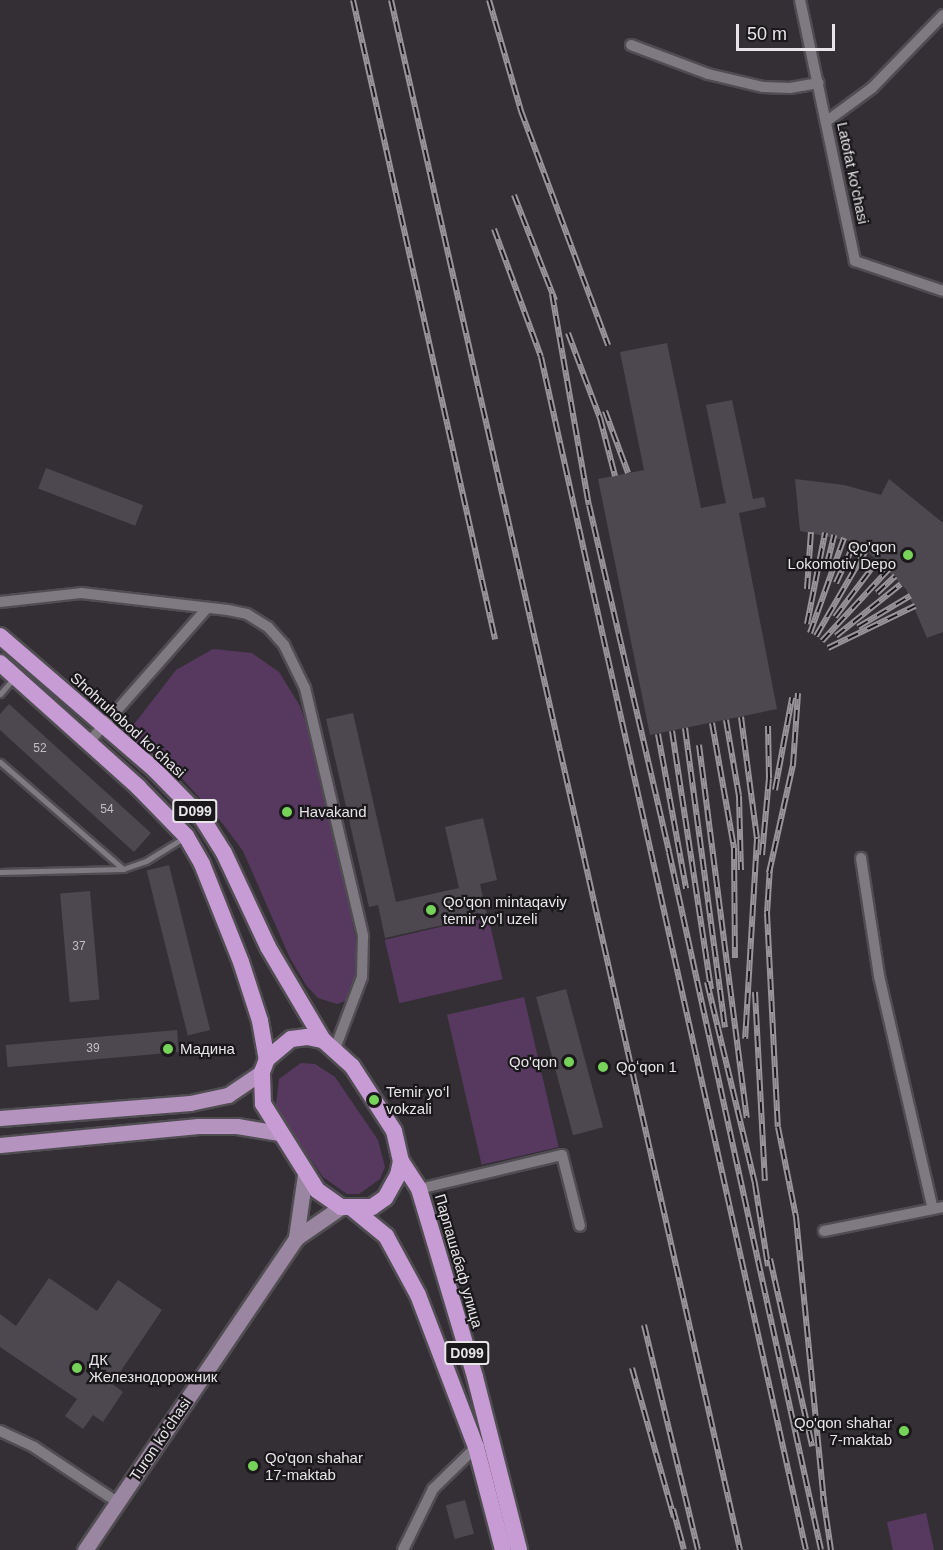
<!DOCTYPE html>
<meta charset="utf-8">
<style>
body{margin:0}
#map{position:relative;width:943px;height:1550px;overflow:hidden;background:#342f35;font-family:Helvetica,sans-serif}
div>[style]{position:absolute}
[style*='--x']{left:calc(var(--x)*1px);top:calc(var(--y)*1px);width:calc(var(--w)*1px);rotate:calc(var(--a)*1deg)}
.green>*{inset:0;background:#573960;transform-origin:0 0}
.building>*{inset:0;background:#4d484f;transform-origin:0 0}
.roads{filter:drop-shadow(2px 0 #504d52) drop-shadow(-2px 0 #504d52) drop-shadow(0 2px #504d52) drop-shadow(0 -2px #504d52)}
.service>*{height:5px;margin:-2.5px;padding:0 2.5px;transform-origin:2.5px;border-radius:2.5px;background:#7f7a81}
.minor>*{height:10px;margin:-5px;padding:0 5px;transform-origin:5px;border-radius:5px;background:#7f7a81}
.secondary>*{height:15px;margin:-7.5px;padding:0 7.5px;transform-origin:7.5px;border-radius:7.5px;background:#9a86a0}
.primary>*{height:15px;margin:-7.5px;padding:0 7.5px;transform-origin:7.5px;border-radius:7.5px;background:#b593bf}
.trunk>*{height:16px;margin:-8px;padding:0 8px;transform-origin:8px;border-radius:8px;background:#c79bd4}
.rail>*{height:6px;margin-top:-3px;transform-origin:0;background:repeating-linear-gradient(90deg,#1a181b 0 11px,#989499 0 22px);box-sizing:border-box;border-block:2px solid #989499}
.dots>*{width:16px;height:16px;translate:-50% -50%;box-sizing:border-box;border:3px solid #1a181b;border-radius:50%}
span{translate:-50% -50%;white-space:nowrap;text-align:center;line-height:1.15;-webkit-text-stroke:4.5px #1a181b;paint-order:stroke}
.number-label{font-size:12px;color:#c1bec2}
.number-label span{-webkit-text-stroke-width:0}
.shield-label span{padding:2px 4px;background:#1a181b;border:2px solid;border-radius:4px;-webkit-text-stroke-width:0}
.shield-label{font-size:14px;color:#e8e5e9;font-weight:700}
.street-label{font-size:15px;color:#e8e5e9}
.poi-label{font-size:15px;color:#e8e5e9}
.right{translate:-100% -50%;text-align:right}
.left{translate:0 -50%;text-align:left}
.scale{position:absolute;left:736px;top:24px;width:99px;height:27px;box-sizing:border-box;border:3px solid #e8e5e9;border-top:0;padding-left:8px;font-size:18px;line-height:21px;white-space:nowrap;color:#e8e5e9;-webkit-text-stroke:4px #1a181b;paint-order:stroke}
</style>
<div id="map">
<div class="green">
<i style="clip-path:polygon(213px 649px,252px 653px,279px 672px,300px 706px,319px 761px,358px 950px,357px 985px,350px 999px,337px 1004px,318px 998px,306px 985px,290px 958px,243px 851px,223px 824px,180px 776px,128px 732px,176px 670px)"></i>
<i style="left:488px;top:916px;width:65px;height:106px;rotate:77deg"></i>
<i style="left:524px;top:997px;width:154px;height:79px;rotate:77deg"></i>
<i style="clip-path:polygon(301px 1063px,315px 1064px,335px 1077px,378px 1140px,385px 1167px,380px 1179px,359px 1194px,347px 1194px,323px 1177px,280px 1115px,276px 1104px,279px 1079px)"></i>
<i style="clip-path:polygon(926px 1513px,934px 1550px,893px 1550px,887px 1522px)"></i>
</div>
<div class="building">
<i style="clip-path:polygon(667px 343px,701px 508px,726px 503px,706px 405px,732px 400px,753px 499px,764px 497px,766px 507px,739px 513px,777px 709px,650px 735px,598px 479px,644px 470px,620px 352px)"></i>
<i style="left:46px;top:468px;width:104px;height:22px;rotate:21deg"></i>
<i style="clip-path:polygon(795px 479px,844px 485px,881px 495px,889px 479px,943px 523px,943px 632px,927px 638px,906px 589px,859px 543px,800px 531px)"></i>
<i style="clip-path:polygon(9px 704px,151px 833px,134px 852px,0 730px,0 714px)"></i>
<i style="clip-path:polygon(353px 713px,396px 902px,459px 888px,445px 827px,483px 818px,497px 880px,480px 884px,487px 915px,385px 938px,378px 905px,369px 907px,326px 719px)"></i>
<i style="left:169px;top:865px;width:170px;height:23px;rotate:76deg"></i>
<i style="left:90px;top:891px;width:109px;height:30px;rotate:85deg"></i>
<i style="left:566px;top:989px;width:143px;height:31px;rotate:75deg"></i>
<i style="left:177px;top:1030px;width:22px;height:172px;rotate:85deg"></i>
<i style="clip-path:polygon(49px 1278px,97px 1311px,118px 1280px,162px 1310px,112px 1384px,123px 1392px,103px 1422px,93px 1415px,83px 1429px,65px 1416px,77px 1399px,0 1347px,0 1314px,16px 1326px)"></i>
<i style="left:465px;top:1500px;width:35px;height:20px;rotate:75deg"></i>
</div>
<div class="roads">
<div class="service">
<i style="--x:0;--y:694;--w:20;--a:-49"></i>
<i style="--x:0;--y:762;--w:163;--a:41"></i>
<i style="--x:0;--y:872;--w:123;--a:-1.4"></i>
<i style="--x:123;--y:869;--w:24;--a:-19"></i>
<i style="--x:146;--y:861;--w:46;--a:-31.6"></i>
</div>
<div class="minor">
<i style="--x:800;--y:0;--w:267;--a:78.1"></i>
<i style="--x:855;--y:261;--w:93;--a:18.8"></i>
<i style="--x:631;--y:45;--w:82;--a:20.6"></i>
<i style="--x:708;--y:74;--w:57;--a:13.3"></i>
<i style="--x:763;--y:87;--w:27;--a:2"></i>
<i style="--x:790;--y:88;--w:29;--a:-10"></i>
<i style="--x:827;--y:121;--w:56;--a:-36.3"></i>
<i style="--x:872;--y:88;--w:102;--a:-45.8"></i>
<i style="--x:0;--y:602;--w:81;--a:-6.3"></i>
<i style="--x:81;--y:593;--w:148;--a:6.6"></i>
<i style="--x:228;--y:610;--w:19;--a:12"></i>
<i style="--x:247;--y:614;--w:25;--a:32"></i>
<i style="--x:268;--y:627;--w:24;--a:48"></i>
<i style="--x:284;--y:645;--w:48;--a:64"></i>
<i style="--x:305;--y:688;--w:255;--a:76.8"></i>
<i style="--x:363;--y:936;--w:41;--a:91.4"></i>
<i style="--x:362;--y:977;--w:77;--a:110.6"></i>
<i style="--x:89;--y:742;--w:179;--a:-48.6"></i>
<i style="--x:861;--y:858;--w:119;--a:81.3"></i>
<i style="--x:879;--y:976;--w:239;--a:77"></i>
<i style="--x:419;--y:1189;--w:147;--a:-13.4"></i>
<i style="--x:562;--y:1155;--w:73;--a:75.8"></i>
<i style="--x:824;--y:1231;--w:121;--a:-11.4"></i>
<i style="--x:0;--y:1431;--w:38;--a:25"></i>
<i style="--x:34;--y:1447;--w:100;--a:33.5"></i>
<i style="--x:403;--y:1550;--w:68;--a:-63.8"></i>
<i style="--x:433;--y:1489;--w:60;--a:-44.3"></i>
</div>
<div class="secondary">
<i style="--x:296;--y:1238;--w:64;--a:-81.9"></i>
<i style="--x:85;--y:1550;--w:377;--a:-55.9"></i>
<i style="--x:296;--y:1238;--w:55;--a:-34.6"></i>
</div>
<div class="primary">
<i style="--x:0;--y:1118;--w:191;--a:-4.5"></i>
<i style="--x:190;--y:1103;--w:39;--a:-12"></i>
<i style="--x:228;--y:1095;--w:41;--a:-34.1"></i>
<i style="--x:0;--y:1145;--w:199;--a:-5.5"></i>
<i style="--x:198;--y:1126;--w:39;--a:0"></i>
<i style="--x:237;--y:1126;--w:43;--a:9.5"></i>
</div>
<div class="trunk">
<i style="--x:0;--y:636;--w:205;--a:40.8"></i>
<i style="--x:155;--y:770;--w:67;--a:45.6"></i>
<i style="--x:202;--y:818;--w:41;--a:57.8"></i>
<i style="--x:224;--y:853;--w:104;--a:64.9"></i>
<i style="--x:268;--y:947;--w:108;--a:59.4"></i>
<i style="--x:0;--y:663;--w:186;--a:41.9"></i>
<i style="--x:138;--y:787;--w:69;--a:45.6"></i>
<i style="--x:186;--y:836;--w:32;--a:60"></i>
<i style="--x:202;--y:864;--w:105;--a:68.3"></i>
<i style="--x:241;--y:962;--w:62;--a:72.1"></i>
<i style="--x:260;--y:1021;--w:39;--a:80"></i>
<i style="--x:307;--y:1037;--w:16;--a:11"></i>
<i style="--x:323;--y:1040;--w:39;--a:42"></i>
<i style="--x:352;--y:1066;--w:77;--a:57.1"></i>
<i style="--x:394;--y:1131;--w:31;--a:77"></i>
<i style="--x:401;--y:1161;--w:14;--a:102"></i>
<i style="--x:398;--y:1175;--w:26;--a:119"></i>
<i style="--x:385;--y:1198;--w:16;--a:145"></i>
<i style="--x:372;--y:1207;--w:31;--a:180"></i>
<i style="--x:341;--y:1207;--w:29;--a:-145"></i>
<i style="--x:317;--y:1190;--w:102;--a:-122.1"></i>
<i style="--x:263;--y:1104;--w:32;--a:-92"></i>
<i style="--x:262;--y:1072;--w:14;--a:-69"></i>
<i style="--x:267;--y:1059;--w:31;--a:-40"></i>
<i style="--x:291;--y:1039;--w:16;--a:-7"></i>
<i style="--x:401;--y:1161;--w:33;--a:57"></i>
<i style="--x:419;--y:1189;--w:196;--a:73.4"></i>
<i style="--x:475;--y:1377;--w:179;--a:75.7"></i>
<i style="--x:353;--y:1209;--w:43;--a:39.3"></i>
<i style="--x:386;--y:1236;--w:67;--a:61.5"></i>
<i style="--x:418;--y:1295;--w:163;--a:69.1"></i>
<i style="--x:476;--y:1447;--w:106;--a:75.3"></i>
</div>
</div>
<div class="rail">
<i style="--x:353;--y:0;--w:655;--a:77.47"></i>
<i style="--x:391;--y:0;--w:1589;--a:77.31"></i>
<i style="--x:489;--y:0;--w:116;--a:73.9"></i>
<i style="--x:521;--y:111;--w:250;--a:69.6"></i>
<i style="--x:514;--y:195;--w:113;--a:68.7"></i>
<i style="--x:494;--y:229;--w:136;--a:69.8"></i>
<i style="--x:541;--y:357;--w:1222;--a:77.48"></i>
<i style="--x:552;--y:294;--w:214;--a:80.1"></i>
<i style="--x:589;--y:505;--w:356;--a:77"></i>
<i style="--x:669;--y:852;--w:714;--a:77.71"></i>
<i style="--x:568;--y:333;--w:91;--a:69.4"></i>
<i style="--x:600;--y:418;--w:60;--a:75.5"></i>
<i style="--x:605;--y:411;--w:66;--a:69.6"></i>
<i style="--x:827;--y:564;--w:30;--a:-76"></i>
<i style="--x:836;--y:583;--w:45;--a:-65.1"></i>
<i style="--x:807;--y:589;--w:57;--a:-86"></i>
<i style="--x:877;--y:593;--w:25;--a:-43"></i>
<i style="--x:835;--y:617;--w:71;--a:-53"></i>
<i style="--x:807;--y:624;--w:93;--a:-78.8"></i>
<i style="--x:858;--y:627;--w:61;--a:-30.8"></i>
<i style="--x:810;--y:633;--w:101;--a:-70.3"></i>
<i style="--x:816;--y:636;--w:99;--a:-59.8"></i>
<i style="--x:836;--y:636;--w:83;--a:-38.7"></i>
<i style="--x:822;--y:641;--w:98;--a:-47.1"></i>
<i style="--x:828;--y:648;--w:97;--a:-25.8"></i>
<i style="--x:741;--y:717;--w:123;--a:82.5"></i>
<i style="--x:757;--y:839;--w:200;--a:93.4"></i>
<i style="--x:726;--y:720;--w:77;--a:80.3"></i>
<i style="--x:739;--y:796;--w:74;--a:88.5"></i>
<i style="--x:712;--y:723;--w:127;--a:80"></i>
<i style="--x:734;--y:848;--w:110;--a:89.5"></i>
<i style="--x:685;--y:728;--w:302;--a:82.4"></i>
<i style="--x:672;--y:731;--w:261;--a:81.4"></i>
<i style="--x:658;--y:734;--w:157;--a:79.7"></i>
<i style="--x:699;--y:745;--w:376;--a:82.7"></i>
<i style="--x:775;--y:790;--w:94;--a:-79.5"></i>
<i style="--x:762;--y:855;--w:77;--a:-84.8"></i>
<i style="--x:769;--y:778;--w:52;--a:-91.1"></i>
<i style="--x:770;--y:867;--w:46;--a:93.7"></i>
<i style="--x:767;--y:913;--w:214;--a:87.1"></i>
<i style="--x:778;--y:1127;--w:92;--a:78.7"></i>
<i style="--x:796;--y:1217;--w:286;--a:84.4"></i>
<i style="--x:769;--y:873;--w:111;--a:-77.5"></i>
<i style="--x:793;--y:765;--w:72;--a:-86"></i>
<i style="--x:707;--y:982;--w:208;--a:76.6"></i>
<i style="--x:755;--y:1184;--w:83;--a:81"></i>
<i style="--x:755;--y:992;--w:189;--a:87"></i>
<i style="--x:770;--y:1259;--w:192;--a:77.3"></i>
<i style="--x:644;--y:1325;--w:231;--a:76.5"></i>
<i style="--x:632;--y:1368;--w:155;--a:74.3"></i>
<i style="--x:823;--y:1496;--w:55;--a:81.6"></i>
<i style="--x:673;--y:1509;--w:42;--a:75"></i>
</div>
<div class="dots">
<i style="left:908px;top:555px;background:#77d25a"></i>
<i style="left:287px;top:812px;background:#77d25a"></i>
<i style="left:431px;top:910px;background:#77d25a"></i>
<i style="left:168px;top:1049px;background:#77d25a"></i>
<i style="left:569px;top:1062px;background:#77d25a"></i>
<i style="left:603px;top:1067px;background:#77d25a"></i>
<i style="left:374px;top:1100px;background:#77d25a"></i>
<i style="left:77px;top:1368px;background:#77d25a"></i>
<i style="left:904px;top:1431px;background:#77d25a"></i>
<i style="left:253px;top:1466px;background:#77d25a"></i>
</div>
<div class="number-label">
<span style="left:40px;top:749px">52</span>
<span style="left:107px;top:810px">54</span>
<span style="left:79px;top:947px">37</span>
<span style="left:93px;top:1049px">39</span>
</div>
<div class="shield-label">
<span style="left:195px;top:811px">D099</span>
<span style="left:467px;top:1353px">D099</span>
</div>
<div class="street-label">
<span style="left:853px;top:173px;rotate:78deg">Latofat ko'chasi</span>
<span style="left:128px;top:725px;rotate:42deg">Shohruhobod koʻchasi</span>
<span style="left:459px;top:1261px;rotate:74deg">Парпашабаф улица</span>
<span style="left:160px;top:1439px;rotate:-56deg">Turon ko'chasi</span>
</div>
<div class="poi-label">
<span class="right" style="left:896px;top:555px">Qo'qon<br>Lokomotiv Depo</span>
<span class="left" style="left:299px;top:812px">Havakand</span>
<span class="left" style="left:443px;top:910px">Qo'qon mintaqaviy<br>temir yo'l uzeli</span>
<span class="left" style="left:180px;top:1049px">Мадина</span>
<span class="right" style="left:557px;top:1062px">Qo'qon</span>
<span class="left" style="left:616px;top:1067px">Qoʻqon 1</span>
<span class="left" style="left:386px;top:1100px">Temir yo‘l<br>vokzali</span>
<span class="left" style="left:89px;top:1368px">ДК<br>Железнодорожник</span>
<span class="right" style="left:892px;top:1431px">Qo'qon shahar<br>7-maktab</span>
<span class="left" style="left:265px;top:1466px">Qo'qon shahar<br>17-maktab</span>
</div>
<div class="scale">50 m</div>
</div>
